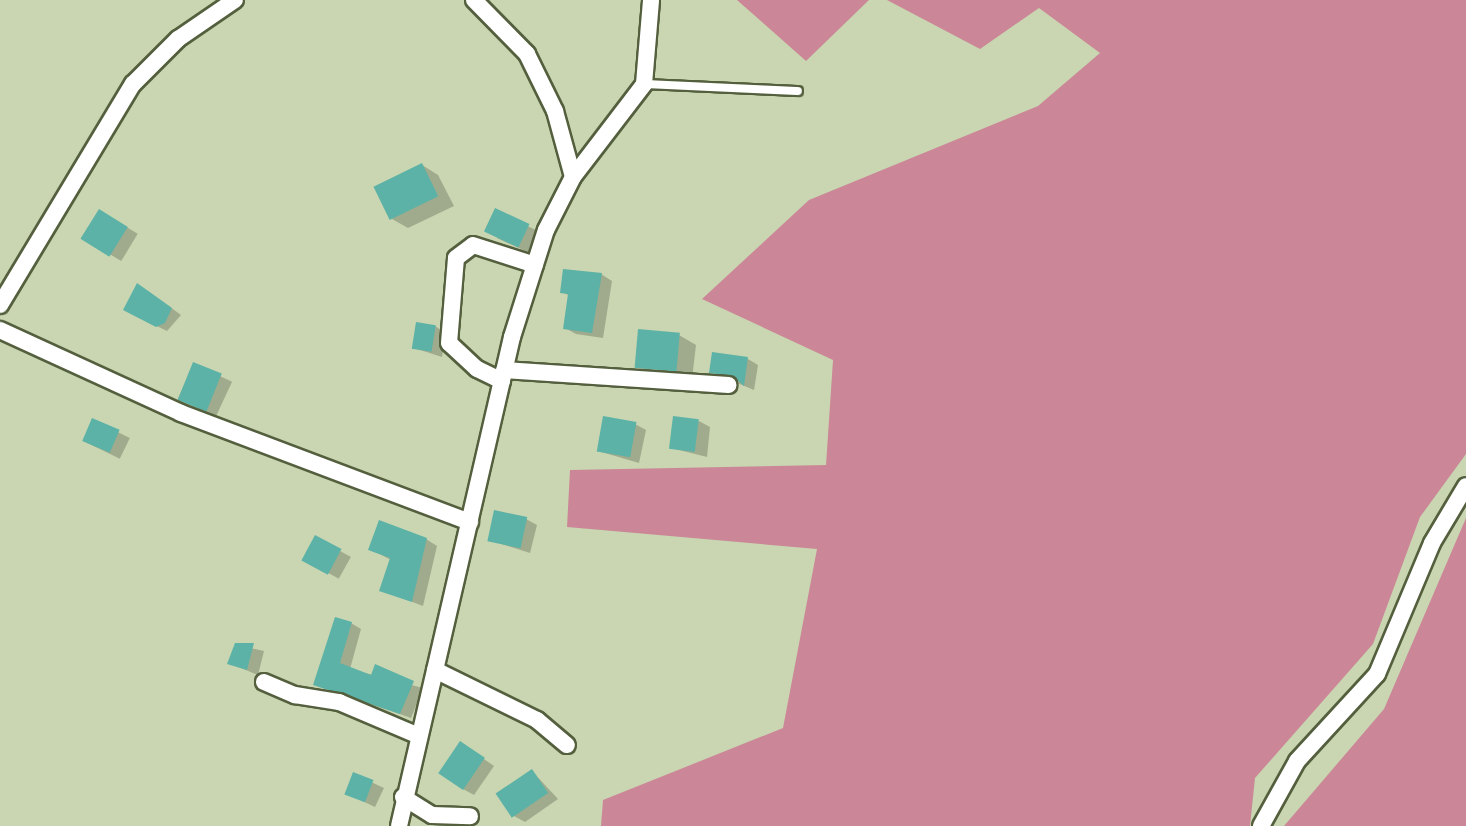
<!DOCTYPE html>
<style>
body{margin:0}
#map{position:relative;width:1466px;height:826px;overflow:hidden;background:#c9d6b1;font-family:"Archivo Narrow",sans-serif}
div>[style]{position:absolute}
[style*='--x']{left:calc(var(--x)*1px);top:calc(var(--y)*1px);width:calc(var(--w)*1px);rotate:calc(var(--a)*1deg)}
.forest>*{inset:0;background:#cb8797}
.shadow>*{inset:0;background:#0003;transform-origin:0 0}
.building>*{inset:0;background:#5cb2a6;transform-origin:0 0}
.roads{filter:drop-shadow(2px 0 #545f3e) drop-shadow(-2px 0 #545f3e) drop-shadow(0 2px #545f3e) drop-shadow(0 -2px #545f3e)}
.service>*{height:8px;margin:-4px;padding:0 4px;transform-origin:4px;border-radius:4px;background:#fff}
.minor>*{height:16px;margin:-8px;padding:0 8px;transform-origin:8px;border-radius:8px;background:#fff}
span{translate:-50% -50%;white-space:nowrap;text-align:center;line-height:1.15;-webkit-text-stroke:5px #d6e3bd;paint-order:stroke}
</style>
<div id="map">
<div class="forest">
<i style="clip-path:polygon(737px 0,869px 0,806px 61px)"></i>
<i style="clip-path:polygon(887px 0,1466px 0,1466px 454px,1420px 517px,1373px 644px,1255px 778px,1250px 826px,601px 826px,603px 800px,783px 728px,817px 549px,567px 527px,570px 470px,826px 465px,833px 360px,702px 299px,809px 200px,1038px 106px,1100px 53px,1039px 8px,980px 49px)"></i>
<i style="clip-path:polygon(1466px 518px,1466px 826px,1284px 826px,1384px 709px)"></i>
</div>
<div class="shadow">
<i style="clip-path:polygon(422px 165px,438px 175px,454px 206px,408px 228px,392px 219px)"></i>
<i style="left:100px;top:211px;width:44px;height:32px;rotate:31deg"></i>
<i style="clip-path:polygon(496px 211px,540px 232px,530px 253px,497px 238px)"></i>
<i style="clip-path:polygon(601px 274px,612px 281px,603px 338px,576px 334px,565px 328px,570px 296px,562px 292px)"></i>
<i style="clip-path:polygon(148px 291px,181px 315px,167px 331px,136px 316px)"></i>
<i style="clip-path:polygon(435px 326px,446px 333px,442px 357px,414px 348px)"></i>
<i style="clip-path:polygon(679px 335px,696px 345px,692px 379px,652px 377px,636px 367px)"></i>
<i style="clip-path:polygon(748px 359px,758px 365px,754px 390px,711px 372px)"></i>
<i style="left:194px;top:364px;width:42px;height:38px;rotate:25deg"></i>
<i style="left:93px;top:420px;width:41px;height:23px;rotate:26deg"></i>
<i style="clip-path:polygon(699px 421px,710px 427px,707px 457px,671px 448px)"></i>
<i style="clip-path:polygon(635px 424px,646px 430px,639px 463px,598px 451px)"></i>
<i style="clip-path:polygon(526px 519px,537px 525px,530px 553px,489px 540px)"></i>
<i style="left:315px;top:537px;width:41px;height:25px;rotate:29deg"></i>
<i style="clip-path:polygon(426px 539px,437px 546px,423px 606px,381px 590px,391px 560px,370px 549px)"></i>
<i style="clip-path:polygon(351px 623px,361px 629px,350px 669px,423px 688px,411px 718px,315px 684px)"></i>
<i style="clip-path:polygon(236px 645px,264px 651px,258px 675px,229px 663px)"></i>
<i style="clip-path:polygon(471px 750px,494px 766px,474px 795px,463px 789px)"></i>
<i style="clip-path:polygon(532px 771px,558px 799px,525px 822px,514px 816px)"></i>
<i style="left:354px;top:774px;width:33px;height:21px;rotate:25deg"></i>
</div>
<div class="building">
<i style="left:422px;top:163px;width:37px;height:54px;rotate:64deg"></i>
<i style="left:495px;top:208px;width:38px;height:26px;rotate:25deg"></i>
<i style="left:99px;top:209px;width:34px;height:35px;rotate:32deg"></i>
<i style="clip-path:polygon(563px 269px,602px 273px,592px 333px,563px 329px,568px 294px,560px 293px)"></i>
<i style="clip-path:polygon(137px 283px,172px 308px,165px 323px,156px 327px,123px 310px)"></i>
<i style="left:416px;top:322px;width:20px;height:27px;rotate:9deg"></i>
<i style="left:638px;top:329px;width:42px;height:39px;rotate:5deg"></i>
<i style="clip-path:polygon(712px 352px,748px 357px,744px 386px,733px 376px,709px 373px)"></i>
<i style="left:193px;top:362px;width:31px;height:41px;rotate:22deg"></i>
<i style="left:603px;top:416px;width:34px;height:36px;rotate:10deg"></i>
<i style="left:673px;top:416px;width:26px;height:33px;rotate:7deg"></i>
<i style="left:92px;top:418px;width:30px;height:25px;rotate:23deg"></i>
<i style="left:494px;top:510px;width:34px;height:32px;rotate:12deg"></i>
<i style="clip-path:polygon(379px 520px,427px 538px,412px 602px,379px 591px,390px 558px,368px 550px)"></i>
<i style="left:315px;top:535px;width:30px;height:29px;rotate:28deg"></i>
<i style="clip-path:polygon(335px 617px,352px 622px,340px 663px,371px 675px,375px 664px,414px 681px,400px 714px,313px 685px)"></i>
<i style="clip-path:polygon(235px 643px,254px 643px,247px 670px,227px 664px)"></i>
<i style="left:460px;top:741px;width:30px;height:39px;rotate:34deg"></i>
<i style="left:532px;top:769px;width:29px;height:44px;rotate:56deg"></i>
<i style="left:353px;top:772px;width:22px;height:24px;rotate:21deg"></i>
</div>
<div class="roads">
<div class="service">
<i style="--x:644;--y:84;--w:154;--a:2.6"></i>
</div>
<div class="minor">
<i style="--x:474;--y:0;--w:76;--a:45.5"></i>
<i style="--x:527;--y:54;--w:64;--a:63.8"></i>
<i style="--x:555;--y:111;--w:68;--a:74.7"></i>
<i style="--x:0;--y:305;--w:258;--a:-59"></i>
<i style="--x:133;--y:84;--w:64;--a:-45"></i>
<i style="--x:178;--y:39;--w:69;--a:-34.4"></i>
<i style="--x:0;--y:330;--w:199;--a:24.6"></i>
<i style="--x:181;--y:413;--w:309;--a:20.7"></i>
<i style="--x:504;--y:370;--w:225;--a:3.8"></i>
<i style="--x:502;--y:381;--w:28;--a:-154"></i>
<i style="--x:477;--y:369;--w:38;--a:-137"></i>
<i style="--x:449;--y:343;--w:85;--a:-85.3"></i>
<i style="--x:456;--y:258;--w:21;--a:-37"></i>
<i style="--x:473;--y:245;--w:65;--a:17.9"></i>
<i style="--x:435;--y:670;--w:114;--a:26.1"></i>
<i style="--x:537;--y:720;--w:39;--a:40"></i>
<i style="--x:264;--y:682;--w:34;--a:23"></i>
<i style="--x:295;--y:695;--w:45;--a:9"></i>
<i style="--x:339;--y:702;--w:87;--a:23"></i>
<i style="--x:403;--y:797;--w:34;--a:32"></i>
<i style="--x:432;--y:815;--w:38;--a:2"></i>
<i style="--x:399;--y:826;--w:502;--a:-76.99"></i>
<i style="--x:512;--y:337;--w:112;--a:-72.4"></i>
<i style="--x:546;--y:230;--w:59;--a:-63"></i>
<i style="--x:573;--y:177;--w:117;--a:-52.6"></i>
<i style="--x:644;--y:84;--w:84;--a:-85.2"></i>
<i style="--x:1261;--y:826;--w:74;--a:-61"></i>
<i style="--x:1297;--y:761;--w:118;--a:-47.4"></i>
<i style="--x:1377;--y:674;--w:142;--a:-67.2"></i>
<i style="--x:1432;--y:543;--w:66;--a:-59.2"></i>
</div>
</div>
</div>
